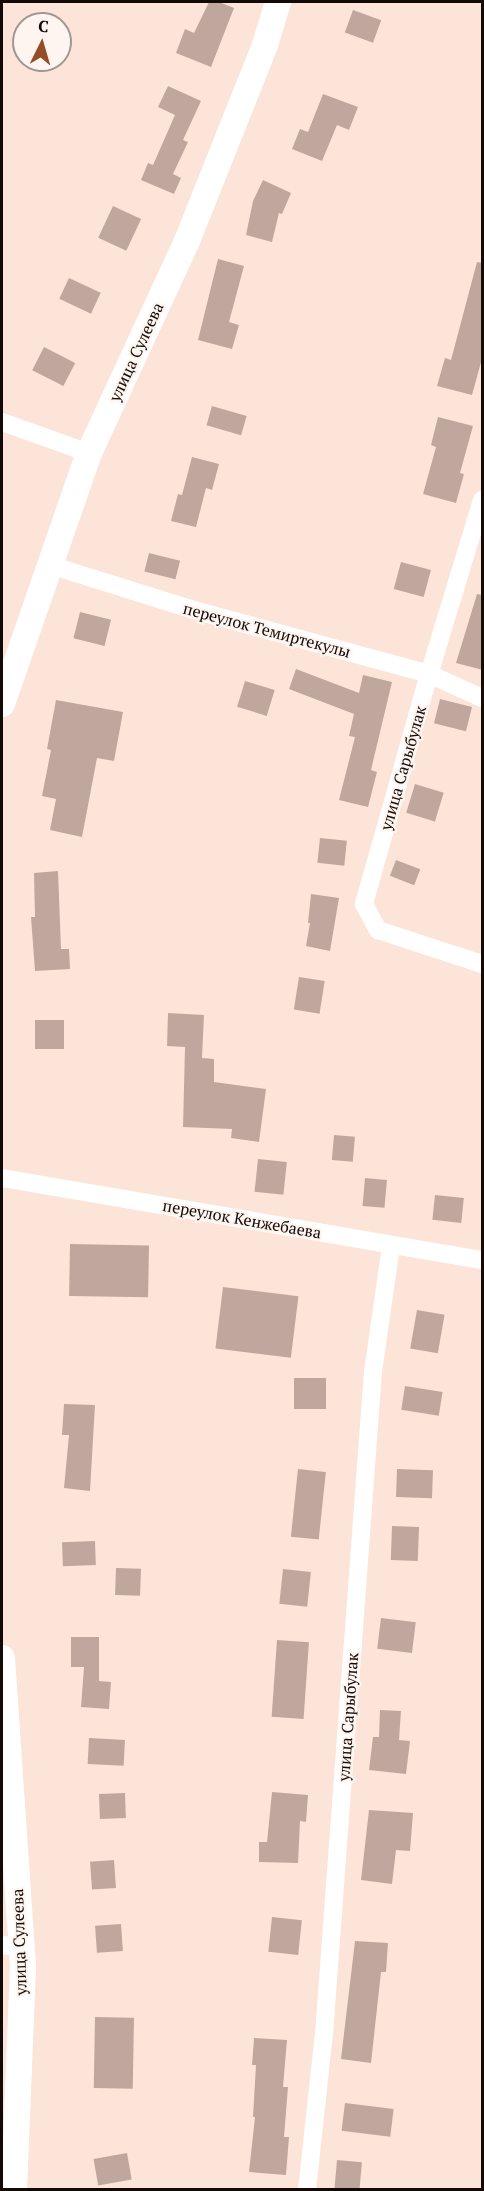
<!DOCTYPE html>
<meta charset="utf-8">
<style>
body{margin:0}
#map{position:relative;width:484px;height:2191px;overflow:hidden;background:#fde4d8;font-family:"PT Serif",serif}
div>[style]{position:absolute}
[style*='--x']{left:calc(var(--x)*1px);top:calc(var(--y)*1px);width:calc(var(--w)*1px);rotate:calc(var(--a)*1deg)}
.building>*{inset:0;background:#c0a79e;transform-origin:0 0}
.street>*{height:18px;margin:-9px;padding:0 9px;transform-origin:9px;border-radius:9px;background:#fff}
.secondary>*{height:26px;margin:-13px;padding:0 13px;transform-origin:13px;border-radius:13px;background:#fff}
span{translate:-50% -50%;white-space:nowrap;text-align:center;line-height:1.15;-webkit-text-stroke:4.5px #fff5f0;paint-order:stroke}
.street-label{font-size:16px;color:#120a07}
.frame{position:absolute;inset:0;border:3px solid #120a07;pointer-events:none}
.north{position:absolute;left:12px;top:12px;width:60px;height:60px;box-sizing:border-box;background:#fff5f0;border:2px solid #a09793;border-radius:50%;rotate:5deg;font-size:16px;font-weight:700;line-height:24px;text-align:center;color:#120a07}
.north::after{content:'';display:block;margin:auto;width:21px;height:27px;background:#944d26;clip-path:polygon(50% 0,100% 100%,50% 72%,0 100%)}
</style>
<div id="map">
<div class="building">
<i style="clip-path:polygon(209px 2px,219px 2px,234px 8px,211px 67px,176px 53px,185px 29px,194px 33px)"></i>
<i style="left:353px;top:10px;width:30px;height:24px;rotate:20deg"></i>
<i style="clip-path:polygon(168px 86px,201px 101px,183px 140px,188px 142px,173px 174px,181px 178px,174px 194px,141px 180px,148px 163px,153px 165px,175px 115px,158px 107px)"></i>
<i style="clip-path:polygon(323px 94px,358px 107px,349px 130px,337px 125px,322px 161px,292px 149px,300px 129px,308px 132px)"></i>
<i style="clip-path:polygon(263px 180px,291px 193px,282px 214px,279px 213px,272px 242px,246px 235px,253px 201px)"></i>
<i style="left:113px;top:206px;width:31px;height:35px;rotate:25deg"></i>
<i style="clip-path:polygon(218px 259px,244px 266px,229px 322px,239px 325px,232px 349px,198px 340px)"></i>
<i style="clip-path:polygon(477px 262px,483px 263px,483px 355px,472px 395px,437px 386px,445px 358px,451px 360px)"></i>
<i style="left:69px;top:278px;width:35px;height:23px;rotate:25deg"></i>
<i style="left:44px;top:347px;width:35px;height:26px;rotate:27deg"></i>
<i style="left:212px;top:406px;width:36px;height:20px;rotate:16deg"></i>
<i style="clip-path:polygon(438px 417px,473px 426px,460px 473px,464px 474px,456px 503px,423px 494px,436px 447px,431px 445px)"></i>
<i style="clip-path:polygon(192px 457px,219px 464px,212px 490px,206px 488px,196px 527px,171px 521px,178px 494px,182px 495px)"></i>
<i style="left:149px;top:553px;width:32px;height:19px;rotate:14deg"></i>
<i style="left:401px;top:562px;width:31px;height:28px;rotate:15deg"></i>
<i style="clip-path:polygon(477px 594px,483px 595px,483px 670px,456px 663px)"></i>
<i style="left:80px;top:612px;width:32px;height:27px;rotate:14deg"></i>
<i style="clip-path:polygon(296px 669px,359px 693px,363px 675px,392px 682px,371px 770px,377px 772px,368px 807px,339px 800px,355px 737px,349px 736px,354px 714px,289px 689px)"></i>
<i style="left:245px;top:681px;width:31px;height:27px;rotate:17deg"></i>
<i style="left:440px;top:699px;width:33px;height:25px;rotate:14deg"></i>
<i style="clip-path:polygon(56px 700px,123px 712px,114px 761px,97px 758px,82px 837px,50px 830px,56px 799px,42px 796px,51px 750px,47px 749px)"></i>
<i style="left:415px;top:784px;width:30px;height:30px;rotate:17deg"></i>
<i style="left:320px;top:838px;width:27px;height:25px;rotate:6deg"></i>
<i style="left:396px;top:860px;width:26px;height:17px;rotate:21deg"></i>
<i style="clip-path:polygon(58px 871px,61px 949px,69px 949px,70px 969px,35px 971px,31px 917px,35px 917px,34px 873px)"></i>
<i style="clip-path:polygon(311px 894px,339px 898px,330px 951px,306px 946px,310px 923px,308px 923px)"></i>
<i style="left:299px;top:977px;width:26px;height:33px;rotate:9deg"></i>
<i style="clip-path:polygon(168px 1013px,204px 1015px,202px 1058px,214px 1059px,214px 1082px,266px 1089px,259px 1142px,231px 1138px,232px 1129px,183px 1127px,185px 1047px,167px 1046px)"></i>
<i style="left:35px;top:1020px;width:29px;height:29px"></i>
<i style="left:334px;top:1135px;width:21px;height:25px;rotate:5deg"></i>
<i style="left:258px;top:1159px;width:29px;height:33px;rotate:6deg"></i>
<i style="left:365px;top:1178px;width:22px;height:28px;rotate:5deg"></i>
<i style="left:435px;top:1195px;width:29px;height:25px;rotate:6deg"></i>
<i style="left:70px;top:1244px;width:79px;height:52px;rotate:1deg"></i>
<i style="left:223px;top:1287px;width:76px;height:62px;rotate:7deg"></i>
<i style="left:417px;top:1310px;width:28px;height:39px;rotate:10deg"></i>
<i style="left:326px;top:1378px;width:31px;height:32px;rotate:90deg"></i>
<i style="left:405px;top:1386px;width:38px;height:24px;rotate:9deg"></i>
<i style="clip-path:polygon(64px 1404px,95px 1405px,90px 1491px,64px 1488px,69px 1435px,62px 1435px)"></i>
<i style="left:298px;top:1469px;width:28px;height:68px;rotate:6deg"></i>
<i style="left:397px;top:1469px;width:36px;height:28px;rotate:2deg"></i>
<i style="left:392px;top:1526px;width:27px;height:34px;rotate:2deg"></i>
<i style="left:95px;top:1541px;width:24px;height:33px;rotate:88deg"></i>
<i style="left:116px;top:1568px;width:25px;height:27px;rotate:2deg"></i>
<i style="left:283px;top:1569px;width:28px;height:35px;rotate:6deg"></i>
<i style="left:381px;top:1618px;width:35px;height:31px;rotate:7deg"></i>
<i style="clip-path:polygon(71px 1637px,99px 1637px,99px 1681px,111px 1682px,109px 1709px,81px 1707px,84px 1667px,71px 1667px)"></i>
<i style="left:277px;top:1640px;width:32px;height:77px;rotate:4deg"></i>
<i style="clip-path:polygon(380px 1710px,401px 1711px,399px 1740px,410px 1741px,406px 1774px,369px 1770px,373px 1737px,379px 1737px)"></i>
<i style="left:89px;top:1738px;width:36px;height:26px;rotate:3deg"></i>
<i style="clip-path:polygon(272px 1792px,308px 1795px,306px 1822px,300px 1821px,298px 1863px,259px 1862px,259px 1842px,267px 1842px)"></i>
<i style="left:125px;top:1793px;width:25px;height:26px;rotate:88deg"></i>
<i style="clip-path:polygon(369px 1810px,413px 1813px,410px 1851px,396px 1850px,392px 1884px,361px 1880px)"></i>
<i style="left:114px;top:1860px;width:28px;height:24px;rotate:86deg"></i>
<i style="left:272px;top:1917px;width:30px;height:35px;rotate:6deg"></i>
<i style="left:121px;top:1924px;width:27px;height:26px;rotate:86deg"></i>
<i style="clip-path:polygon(355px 1941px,388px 1943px,386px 1972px,381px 1972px,371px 2063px,341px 2059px)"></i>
<i style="left:95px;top:2017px;width:39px;height:71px;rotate:1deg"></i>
<i style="clip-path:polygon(254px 2038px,287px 2040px,283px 2087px,288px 2087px,284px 2137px,289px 2137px,286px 2175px,249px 2172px,255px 2117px,253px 2117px,256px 2065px,252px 2065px)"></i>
<i style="left:345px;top:2103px;width:49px;height:28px;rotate:7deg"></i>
<i style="left:127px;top:2153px;width:27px;height:34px;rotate:80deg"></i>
<i style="left:337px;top:2160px;width:25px;height:30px;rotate:5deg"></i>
</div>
<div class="street">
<i style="--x:2;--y:422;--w:92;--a:19.6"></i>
<i style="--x:482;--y:500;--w:182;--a:106.9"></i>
<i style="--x:429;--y:674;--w:239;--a:105.8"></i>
<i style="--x:364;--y:904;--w:30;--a:62"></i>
<i style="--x:378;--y:930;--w:109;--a:18.1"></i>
<i style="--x:50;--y:565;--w:147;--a:17.4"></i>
<i style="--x:190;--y:609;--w:248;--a:15.2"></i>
<i style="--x:429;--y:674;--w:58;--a:24.4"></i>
<i style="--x:2;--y:1178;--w:487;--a:9.7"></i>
<i style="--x:2;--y:1945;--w:20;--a:6"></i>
<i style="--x:307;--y:2190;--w:157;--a:-83.8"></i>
<i style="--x:324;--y:2034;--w:664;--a:-85.77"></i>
<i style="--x:373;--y:1372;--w:128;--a:-81.9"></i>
</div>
<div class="secondary">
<i style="--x:2;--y:704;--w:266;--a:-70.9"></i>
<i style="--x:89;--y:453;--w:234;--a:-65.2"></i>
<i style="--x:187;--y:241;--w:211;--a:-68.3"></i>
<i style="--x:265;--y:45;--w:45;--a:-73.2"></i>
<i style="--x:2;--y:1658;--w:310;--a:86.1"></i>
<i style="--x:23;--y:1967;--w:223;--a:92.3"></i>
</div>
<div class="street-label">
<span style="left:136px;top:352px;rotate:-65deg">улица Сулеева</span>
<span style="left:267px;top:630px;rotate:15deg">переулок Темиртекулы</span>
<span style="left:403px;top:768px;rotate:-74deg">улица Сарыбулак</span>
<span style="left:242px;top:1219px;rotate:10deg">переулок Кенжебаева</span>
<span style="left:348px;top:1717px;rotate:-86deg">улица Сарыбулак</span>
<span style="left:19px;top:1942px;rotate:-92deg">улица Сулеева</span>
</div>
<div class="frame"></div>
<div class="north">С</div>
</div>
